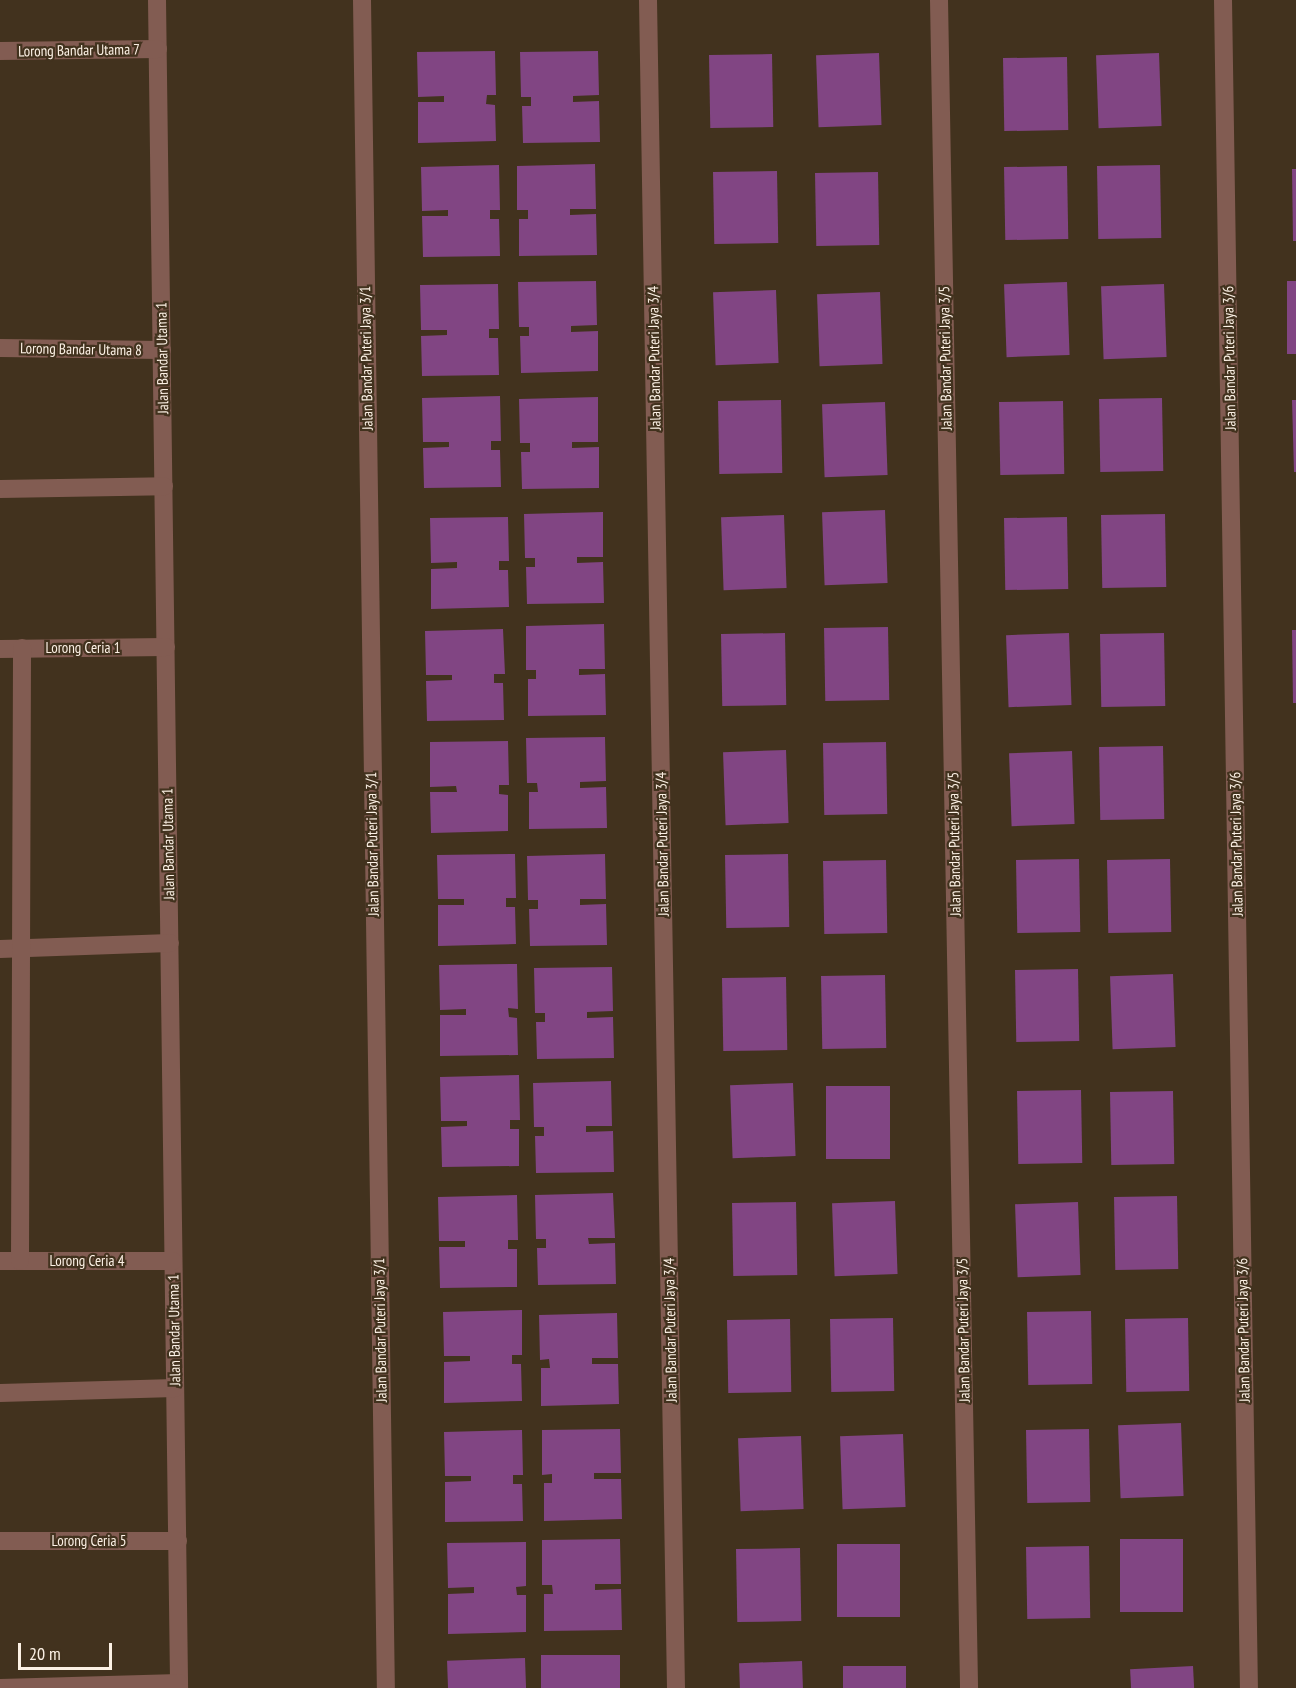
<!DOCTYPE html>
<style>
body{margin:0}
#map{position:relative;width:1296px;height:1688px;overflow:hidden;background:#42321e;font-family:"PT Sans Narrow",sans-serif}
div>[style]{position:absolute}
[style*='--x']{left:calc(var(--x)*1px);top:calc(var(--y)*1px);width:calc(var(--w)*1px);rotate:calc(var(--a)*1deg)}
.building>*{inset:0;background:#814583;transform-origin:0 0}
.minor>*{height:18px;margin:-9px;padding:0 9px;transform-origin:9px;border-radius:9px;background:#825c52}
span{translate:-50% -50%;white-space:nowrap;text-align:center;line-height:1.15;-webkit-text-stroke:4.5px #42321e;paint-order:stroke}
.street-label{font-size:15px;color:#fcf1e5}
.scale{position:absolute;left:18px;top:1643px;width:94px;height:27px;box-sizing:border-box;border:3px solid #fcf1e5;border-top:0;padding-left:8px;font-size:18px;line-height:21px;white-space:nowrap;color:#fcf1e5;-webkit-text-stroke:4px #42321e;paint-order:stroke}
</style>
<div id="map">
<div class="building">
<i style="clip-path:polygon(495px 51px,496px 95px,487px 95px,486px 104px,495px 105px,496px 141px,418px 143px,418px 102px,444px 102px,444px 96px,418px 97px,417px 52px)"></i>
<i style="clip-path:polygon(598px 51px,599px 95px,573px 96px,573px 102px,599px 101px,600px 142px,523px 143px,522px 106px,531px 106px,531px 97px,521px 97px,520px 52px)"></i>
<i style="left:879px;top:53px;width:72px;height:63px;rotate:88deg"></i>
<i style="left:1159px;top:53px;width:73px;height:63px;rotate:88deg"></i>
<i style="left:772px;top:54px;width:73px;height:63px;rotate:89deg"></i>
<i style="left:1067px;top:57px;width:73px;height:64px;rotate:89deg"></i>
<i style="clip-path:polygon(595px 164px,596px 209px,570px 209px,570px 215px,596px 214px,597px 255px,519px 256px,519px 219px,528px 219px,528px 210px,517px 210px,517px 166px)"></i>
<i style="clip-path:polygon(499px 165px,500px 210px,490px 210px,490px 219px,499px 219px,500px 256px,423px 257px,422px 216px,448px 216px,448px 210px,422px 211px,421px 167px)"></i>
<i style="left:1160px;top:165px;width:73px;height:63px;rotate:89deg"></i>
<i style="left:1067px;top:166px;width:73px;height:63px;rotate:89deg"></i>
<i style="clip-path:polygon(1292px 169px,1296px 169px,1296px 241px,1293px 241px)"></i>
<i style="left:777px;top:171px;width:72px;height:64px;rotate:89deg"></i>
<i style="left:878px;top:172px;width:73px;height:63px;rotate:89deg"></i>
<i style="clip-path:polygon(596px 281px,597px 325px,571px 326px,571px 332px,598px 331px,598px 371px,521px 373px,520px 336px,529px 336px,529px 327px,519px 327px,518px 282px)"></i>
<i style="left:1287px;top:281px;width:9px;height:73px"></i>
<i style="left:1067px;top:282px;width:73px;height:63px;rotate:88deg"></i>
<i style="clip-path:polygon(498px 284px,499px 329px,489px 329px,489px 338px,498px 338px,499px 375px,422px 376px,421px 336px,447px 335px,447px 330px,421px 330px,420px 285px)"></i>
<i style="left:1164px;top:284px;width:73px;height:63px;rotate:88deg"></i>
<i style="left:776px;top:290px;width:73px;height:63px;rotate:88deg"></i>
<i style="left:880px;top:292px;width:72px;height:63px;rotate:88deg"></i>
<i style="clip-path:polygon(500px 396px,501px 441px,491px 441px,491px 450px,500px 450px,501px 487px,424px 488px,423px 448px,449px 447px,449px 442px,423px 442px,422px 398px)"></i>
<i style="clip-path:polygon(598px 397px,598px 442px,572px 442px,572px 448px,599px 447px,599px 488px,522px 489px,521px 452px,530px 452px,530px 443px,520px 443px,519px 399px)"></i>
<i style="left:1162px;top:398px;width:73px;height:63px;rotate:89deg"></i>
<i style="left:781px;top:400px;width:73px;height:63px;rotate:89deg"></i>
<i style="clip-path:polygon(1292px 400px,1296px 400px,1296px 472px,1294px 472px)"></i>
<i style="left:1063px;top:401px;width:73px;height:64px;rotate:89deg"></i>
<i style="left:885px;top:402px;width:73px;height:63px;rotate:88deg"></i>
<i style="left:885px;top:510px;width:73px;height:63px;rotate:88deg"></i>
<i style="clip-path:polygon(603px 512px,603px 557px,577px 557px,577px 563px,603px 562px,604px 603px,527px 604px,526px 567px,535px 567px,535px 558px,525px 558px,524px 514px)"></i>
<i style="left:1165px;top:514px;width:73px;height:64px;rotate:89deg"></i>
<i style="left:784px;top:515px;width:73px;height:63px;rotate:88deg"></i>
<i style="clip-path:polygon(508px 517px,509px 561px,499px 561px,499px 570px,508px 570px,509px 607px,431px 609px,431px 569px,457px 568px,457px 562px,431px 563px,430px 518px)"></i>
<i style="left:1067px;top:517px;width:72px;height:63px;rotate:89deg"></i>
<i style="clip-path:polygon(604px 624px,605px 669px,579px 669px,579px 675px,605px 674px,606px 715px,528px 716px,528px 679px,536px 679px,536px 670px,526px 670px,526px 626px)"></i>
<i style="left:888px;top:627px;width:73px;height:64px;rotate:89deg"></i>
<i style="clip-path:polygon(503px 629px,505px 674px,494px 674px,494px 683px,503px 683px,504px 720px,427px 721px,426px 681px,452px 680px,452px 675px,426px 675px,425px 631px)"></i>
<i style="clip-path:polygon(1292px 630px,1296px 630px,1296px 703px,1293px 703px)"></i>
<i style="left:785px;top:633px;width:72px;height:64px;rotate:89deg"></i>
<i style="left:1069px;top:633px;width:72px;height:63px;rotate:88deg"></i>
<i style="left:1164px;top:633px;width:73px;height:64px;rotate:89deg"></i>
<i style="clip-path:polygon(605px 737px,606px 781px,580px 782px,580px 788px,606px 787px,607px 828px,529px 829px,529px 792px,538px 792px,537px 783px,527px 783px,526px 738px)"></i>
<i style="clip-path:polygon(508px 741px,509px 785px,499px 785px,499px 794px,508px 795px,508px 831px,431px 833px,430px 792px,457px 792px,456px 786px,430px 787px,430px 742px)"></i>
<i style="left:886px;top:742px;width:72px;height:63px;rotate:89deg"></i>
<i style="left:1163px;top:746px;width:73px;height:64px;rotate:89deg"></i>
<i style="left:786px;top:750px;width:73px;height:63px;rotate:88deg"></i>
<i style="left:1072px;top:751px;width:73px;height:63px;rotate:88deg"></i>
<i style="clip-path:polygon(515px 854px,516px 898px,506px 898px,506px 907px,515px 907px,516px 944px,438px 946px,438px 905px,464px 905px,464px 899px,438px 899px,437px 855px)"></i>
<i style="clip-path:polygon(605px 854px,606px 899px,580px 899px,580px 905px,606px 904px,607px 945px,530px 946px,529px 909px,538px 909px,538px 900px,528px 900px,527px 856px)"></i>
<i style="left:788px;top:854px;width:73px;height:63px;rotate:89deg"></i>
<i style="left:1079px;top:859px;width:73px;height:63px;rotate:89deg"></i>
<i style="left:1170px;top:859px;width:73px;height:63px;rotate:89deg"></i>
<i style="left:886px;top:860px;width:73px;height:63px;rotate:89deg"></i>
<i style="clip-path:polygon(517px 964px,518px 1009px,508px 1008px,509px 1017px,517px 1018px,518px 1055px,440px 1056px,440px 1015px,466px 1015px,466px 1009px,440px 1010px,439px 965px)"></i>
<i style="clip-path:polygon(612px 967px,613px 1011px,587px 1012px,587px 1018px,613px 1017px,614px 1058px,537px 1059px,536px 1022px,545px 1022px,545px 1013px,535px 1013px,534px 968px)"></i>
<i style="left:1078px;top:969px;width:72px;height:63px;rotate:89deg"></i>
<i style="left:1173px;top:974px;width:73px;height:63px;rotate:88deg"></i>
<i style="left:885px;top:975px;width:73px;height:64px;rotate:89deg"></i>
<i style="left:786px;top:977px;width:73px;height:64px;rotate:89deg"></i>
<i style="clip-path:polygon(519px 1075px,520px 1120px,510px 1120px,510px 1129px,519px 1129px,519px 1166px,442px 1167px,441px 1127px,467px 1126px,467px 1121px,441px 1121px,440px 1077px)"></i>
<i style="clip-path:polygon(611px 1081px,612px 1126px,586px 1126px,586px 1132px,613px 1131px,614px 1172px,536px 1173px,535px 1136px,544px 1136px,544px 1127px,534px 1127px,533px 1083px)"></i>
<i style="left:793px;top:1083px;width:73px;height:63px;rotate:88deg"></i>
<i style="left:826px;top:1086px;width:64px;height:73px"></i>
<i style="left:1081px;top:1090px;width:73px;height:64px;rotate:89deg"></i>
<i style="left:1173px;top:1091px;width:73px;height:63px;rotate:89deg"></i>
<i style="clip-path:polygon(613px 1193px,615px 1238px,588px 1238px,589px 1244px,615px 1243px,616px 1284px,538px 1285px,537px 1248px,546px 1248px,546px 1239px,536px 1239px,535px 1195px)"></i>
<i style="clip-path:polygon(517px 1195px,518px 1240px,508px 1240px,508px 1249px,517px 1249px,517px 1287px,440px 1288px,439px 1247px,465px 1247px,465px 1241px,439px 1241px,438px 1197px)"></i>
<i style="left:1177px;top:1196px;width:73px;height:63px;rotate:89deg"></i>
<i style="left:895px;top:1201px;width:73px;height:63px;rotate:88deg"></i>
<i style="left:796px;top:1202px;width:73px;height:64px;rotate:89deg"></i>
<i style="left:1078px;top:1202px;width:73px;height:63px;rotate:88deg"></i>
<i style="clip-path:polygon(522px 1310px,522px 1355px,512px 1355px,512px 1364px,521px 1364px,522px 1401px,444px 1403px,444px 1362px,470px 1361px,470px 1356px,444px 1356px,443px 1312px)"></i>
<i style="left:1091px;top:1311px;width:73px;height:64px;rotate:89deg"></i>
<i style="clip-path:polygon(617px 1313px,618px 1358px,592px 1358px,592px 1364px,618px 1364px,619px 1404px,541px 1406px,541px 1368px,550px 1368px,549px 1359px,540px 1360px,539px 1315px)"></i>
<i style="left:893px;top:1318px;width:73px;height:63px;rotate:89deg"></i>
<i style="left:1188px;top:1318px;width:73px;height:63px;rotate:89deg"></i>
<i style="left:790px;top:1319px;width:73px;height:63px;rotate:89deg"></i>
<i style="left:1181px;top:1423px;width:73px;height:63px;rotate:88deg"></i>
<i style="clip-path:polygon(620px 1429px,621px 1473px,594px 1473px,594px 1479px,621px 1479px,622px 1519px,544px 1521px,544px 1483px,552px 1483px,552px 1474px,542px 1475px,542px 1430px)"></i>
<i style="left:1089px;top:1429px;width:73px;height:63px;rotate:89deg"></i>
<i style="clip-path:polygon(522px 1430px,523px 1475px,513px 1475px,513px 1484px,522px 1484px,523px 1521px,445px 1522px,445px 1482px,471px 1481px,471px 1476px,445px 1476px,444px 1432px)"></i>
<i style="left:903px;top:1434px;width:73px;height:63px;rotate:88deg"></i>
<i style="left:801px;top:1436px;width:73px;height:63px;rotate:88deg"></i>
<i style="clip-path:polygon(620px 1539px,621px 1584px,595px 1584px,595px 1590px,621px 1589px,622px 1630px,544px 1631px,544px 1594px,553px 1594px,552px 1585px,542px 1585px,542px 1540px)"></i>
<i style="left:1120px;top:1539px;width:63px;height:73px"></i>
<i style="clip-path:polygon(526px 1542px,526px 1586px,516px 1587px,517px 1595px,526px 1595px,526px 1632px,448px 1634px,448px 1594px,474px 1593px,474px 1587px,448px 1588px,447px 1543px)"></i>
<i style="left:837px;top:1544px;width:63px;height:73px"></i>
<i style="left:1089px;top:1546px;width:72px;height:63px;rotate:89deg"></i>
<i style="left:800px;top:1548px;width:73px;height:64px;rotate:89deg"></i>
<i style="left:620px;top:1655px;width:33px;height:79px;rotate:90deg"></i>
<i style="left:525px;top:1658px;width:30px;height:78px;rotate:88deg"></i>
<i style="left:802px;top:1661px;width:27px;height:63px;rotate:88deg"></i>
<i style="left:843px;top:1666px;width:63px;height:22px"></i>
<i style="left:1193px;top:1666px;width:22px;height:63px;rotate:87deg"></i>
</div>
<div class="minor">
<i style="--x:157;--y:0;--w:1688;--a:89.25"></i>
<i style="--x:362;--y:0;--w:1688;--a:89.19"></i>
<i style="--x:648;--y:0;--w:1688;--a:89.05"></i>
<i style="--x:939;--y:0;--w:1688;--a:88.98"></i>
<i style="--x:1223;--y:0;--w:1688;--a:89.12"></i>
<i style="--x:0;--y:51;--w:158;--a:-0.7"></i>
<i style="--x:0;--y:348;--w:162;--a:0.7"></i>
<i style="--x:0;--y:489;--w:164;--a:-1"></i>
<i style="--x:0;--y:649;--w:166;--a:-0.7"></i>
<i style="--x:0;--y:949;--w:170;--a:-2"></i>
<i style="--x:0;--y:1261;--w:173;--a:0"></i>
<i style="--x:20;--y:1261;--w:613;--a:-89.81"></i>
<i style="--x:0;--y:1393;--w:175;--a:-1.6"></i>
<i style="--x:0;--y:1541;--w:178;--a:0"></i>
<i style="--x:0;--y:1688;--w:179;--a:-1.6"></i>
</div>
<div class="street-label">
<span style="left:79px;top:50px;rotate:-1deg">Lorong Bandar Utama 7</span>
<span style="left:81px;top:349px;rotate:1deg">Lorong Bandar Utama 8</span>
<span style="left:162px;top:358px;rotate:-91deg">Jalan Bandar Utama 1</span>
<span style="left:366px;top:358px;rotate:-91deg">Jalan Bandar Puteri Jaya 3/1</span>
<span style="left:654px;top:358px;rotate:-91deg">Jalan Bandar Puteri Jaya 3/4</span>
<span style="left:945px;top:358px;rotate:-91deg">Jalan Bandar Puteri Jaya 3/5</span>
<span style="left:1229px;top:358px;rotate:-91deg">Jalan Bandar Puteri Jaya 3/6</span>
<span style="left:83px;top:648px">Lorong Ceria 1</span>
<span style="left:168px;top:844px;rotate:-91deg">Jalan Bandar Utama 1</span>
<span style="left:372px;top:844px;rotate:-91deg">Jalan Bandar Puteri Jaya 3/1</span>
<span style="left:662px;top:844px;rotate:-91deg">Jalan Bandar Puteri Jaya 3/4</span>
<span style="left:954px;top:844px;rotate:-91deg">Jalan Bandar Puteri Jaya 3/5</span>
<span style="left:1236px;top:844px;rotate:-91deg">Jalan Bandar Puteri Jaya 3/6</span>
<span style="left:87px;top:1261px">Lorong Ceria 4</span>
<span style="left:174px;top:1330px;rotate:-91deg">Jalan Bandar Utama 1</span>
<span style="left:380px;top:1330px;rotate:-91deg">Jalan Bandar Puteri Jaya 3/1</span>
<span style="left:670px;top:1330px;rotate:-91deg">Jalan Bandar Puteri Jaya 3/4</span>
<span style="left:963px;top:1330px;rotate:-91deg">Jalan Bandar Puteri Jaya 3/5</span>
<span style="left:1243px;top:1330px;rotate:-91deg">Jalan Bandar Puteri Jaya 3/6</span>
<span style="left:89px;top:1541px">Lorong Ceria 5</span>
</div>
<div class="scale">20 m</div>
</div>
